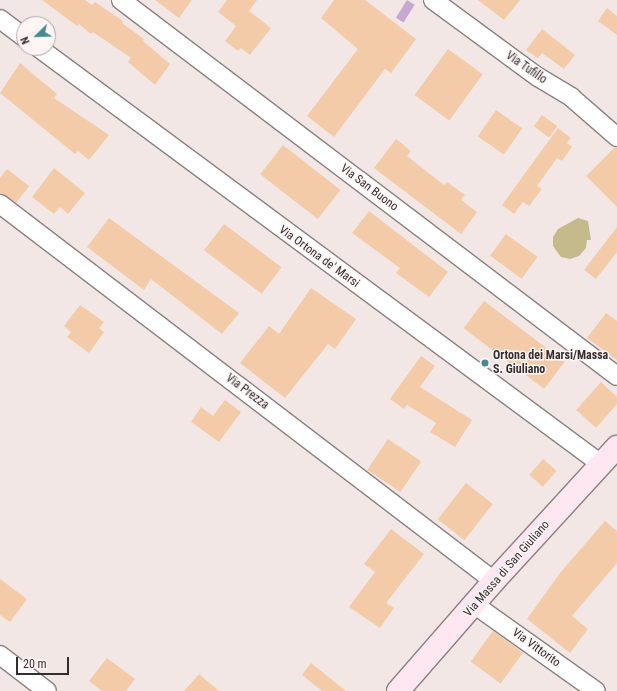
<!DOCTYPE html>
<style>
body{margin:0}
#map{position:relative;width:617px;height:691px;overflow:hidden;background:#f3e7e6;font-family:"Roboto Condensed",sans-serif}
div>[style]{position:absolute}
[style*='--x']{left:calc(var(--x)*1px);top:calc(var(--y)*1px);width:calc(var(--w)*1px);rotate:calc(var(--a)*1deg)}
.green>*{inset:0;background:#c5ba8c}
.water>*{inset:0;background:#c6a8d1;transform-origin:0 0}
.building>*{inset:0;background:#f4cba9;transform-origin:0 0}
.roads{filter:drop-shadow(1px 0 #8c8180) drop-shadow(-1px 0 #8c8180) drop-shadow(0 1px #8c8180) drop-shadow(0 -1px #8c8180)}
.street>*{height:18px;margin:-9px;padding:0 9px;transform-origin:9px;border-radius:9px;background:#fff}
.secondary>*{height:22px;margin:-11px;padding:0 11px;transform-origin:11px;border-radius:11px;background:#ffe7f2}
.dots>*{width:11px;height:11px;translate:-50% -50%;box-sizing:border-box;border:2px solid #fef5f4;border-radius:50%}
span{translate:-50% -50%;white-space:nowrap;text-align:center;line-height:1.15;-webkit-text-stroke:3px #fef5f4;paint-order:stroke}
.street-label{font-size:12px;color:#342f2f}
.poi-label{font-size:12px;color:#342f2f;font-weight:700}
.left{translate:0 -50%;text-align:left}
.north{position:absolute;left:16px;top:16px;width:40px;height:40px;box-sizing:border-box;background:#fef5f4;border:1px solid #ada6a5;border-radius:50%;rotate:247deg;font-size:11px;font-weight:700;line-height:16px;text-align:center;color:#342f2f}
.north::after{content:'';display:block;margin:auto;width:14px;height:18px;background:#438b8f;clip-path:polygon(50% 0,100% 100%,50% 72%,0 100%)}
.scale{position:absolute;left:16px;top:657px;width:53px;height:18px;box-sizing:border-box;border:2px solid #342f2f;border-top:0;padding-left:5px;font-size:12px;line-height:14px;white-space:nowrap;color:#342f2f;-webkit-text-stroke:3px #fef5f4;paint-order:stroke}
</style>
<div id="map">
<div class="green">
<i style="clip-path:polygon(578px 218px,588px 221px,591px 240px,587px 240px,586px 248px,579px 256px,570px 259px,561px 257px,553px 246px,553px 237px,558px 229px)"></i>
</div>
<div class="water">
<i style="left:407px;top:0;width:9px;height:21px;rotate:32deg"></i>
</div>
<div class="building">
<i style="clip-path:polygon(42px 0,85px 0,92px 5px,95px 2px,123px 21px,122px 23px,144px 39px,143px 41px,170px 64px,155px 85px,128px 62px,131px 58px,93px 32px,91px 34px,79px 24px,77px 26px)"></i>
<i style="clip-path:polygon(155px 0,192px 0,179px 18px)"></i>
<i style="clip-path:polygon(227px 0,257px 0,249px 11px,271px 28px,250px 55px,241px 48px,238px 51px,225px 41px,236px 26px,218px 12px)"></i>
<i style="clip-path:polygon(334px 0,365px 0,416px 39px,391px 73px,385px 69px,334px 137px,307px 116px,358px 49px,321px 18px)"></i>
<i style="clip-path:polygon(478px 0,520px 0,504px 20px)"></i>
<i style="clip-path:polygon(607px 8px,617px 16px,617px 35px,598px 21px)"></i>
<i style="clip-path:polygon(542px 29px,575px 55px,564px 69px,542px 53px,538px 58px,526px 50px)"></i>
<i style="left:448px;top:49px;width:43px;height:57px;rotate:36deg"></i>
<i style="clip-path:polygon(20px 63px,57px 94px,54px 98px,109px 135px,89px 160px,78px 151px,75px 154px,0 93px)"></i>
<i style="left:496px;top:110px;width:32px;height:32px;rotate:35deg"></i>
<i style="left:542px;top:115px;width:19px;height:14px;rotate:36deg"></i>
<i style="clip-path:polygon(558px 128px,571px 138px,567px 143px,572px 147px,562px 161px,557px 158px,537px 186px,542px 189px,529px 206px,523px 202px,514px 214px,502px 205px)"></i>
<i style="clip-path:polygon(396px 139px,411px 151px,407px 156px,444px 185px,447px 182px,465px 195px,461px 200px,477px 212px,461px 234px,374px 168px)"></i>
<i style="left:283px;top:145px;width:73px;height:37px;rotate:38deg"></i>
<i style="clip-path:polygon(615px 147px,617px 147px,617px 207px,586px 176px)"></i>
<i style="clip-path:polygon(54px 168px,85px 193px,68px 214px,60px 207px,54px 214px,32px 197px)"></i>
<i style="clip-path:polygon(7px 169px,29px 186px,16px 203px,0 194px,0 178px)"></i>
<i style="clip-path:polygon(369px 211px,448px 272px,429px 297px,396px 273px,400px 268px,352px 233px)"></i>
<i style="clip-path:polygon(109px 218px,239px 313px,222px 334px,151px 279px,144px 290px,87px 247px)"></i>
<i style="left:224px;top:224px;width:72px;height:33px;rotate:37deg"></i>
<i style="clip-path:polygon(617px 227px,617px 252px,596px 279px,584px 270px)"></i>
<i style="left:506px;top:234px;width:39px;height:27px;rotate:36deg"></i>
<i style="clip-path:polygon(311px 288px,356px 319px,335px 349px,328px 344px,285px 398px,240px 363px,269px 326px,279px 334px)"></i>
<i style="left:484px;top:301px;width:101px;height:34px;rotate:37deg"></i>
<i style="clip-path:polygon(80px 305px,104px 322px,99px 328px,104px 332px,89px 353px,67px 337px,71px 332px,64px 326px)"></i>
<i style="clip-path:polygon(606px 313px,617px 321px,617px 360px,587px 338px)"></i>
<i style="clip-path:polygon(421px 356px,435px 366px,420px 387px,472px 420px,455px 447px,430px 432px,436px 423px,407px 405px,404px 409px,390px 399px)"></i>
<i style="clip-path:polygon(601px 382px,617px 397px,617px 404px,596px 428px,576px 410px)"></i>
<i style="clip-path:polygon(225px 400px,241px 412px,219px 442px,191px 422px,201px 407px,213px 416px)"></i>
<i style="left:388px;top:439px;width:40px;height:37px;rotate:34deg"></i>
<i style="left:543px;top:459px;width:18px;height:21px;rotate:41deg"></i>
<i style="left:466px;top:483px;width:34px;height:46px;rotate:38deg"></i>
<i style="clip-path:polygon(605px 521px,617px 531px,617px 563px,572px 616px,588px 629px,570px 653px,527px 619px,560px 573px)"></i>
<i style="clip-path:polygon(391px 529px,424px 554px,386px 603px,394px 608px,380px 628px,349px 607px,375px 572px,364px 564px)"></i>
<i style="clip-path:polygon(0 579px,27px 599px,10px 622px,0 615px)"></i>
<i style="left:493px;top:631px;width:37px;height:38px;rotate:36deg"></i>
<i style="clip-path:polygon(107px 658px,135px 679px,126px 691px,102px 691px,89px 681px)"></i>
<i style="clip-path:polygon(311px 663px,346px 691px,322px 691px,302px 675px)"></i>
<i style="clip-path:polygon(199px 674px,219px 691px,184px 691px)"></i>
</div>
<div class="roads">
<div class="street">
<i style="--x:121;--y:0;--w:622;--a:37.16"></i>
<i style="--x:433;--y:0;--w:130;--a:36.3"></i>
<i style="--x:538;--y:77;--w:39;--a:31"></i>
<i style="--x:571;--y:97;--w:61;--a:41"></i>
<i style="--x:0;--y:19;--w:30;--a:37"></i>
<i style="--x:39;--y:48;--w:699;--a:36.51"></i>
<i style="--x:0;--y:204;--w:621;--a:37.35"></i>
<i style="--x:475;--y:605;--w:148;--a:35.4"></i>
<i style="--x:0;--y:655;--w:59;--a:37.5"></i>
</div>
<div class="secondary">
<i style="--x:398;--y:691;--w:146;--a:-48.9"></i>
<i style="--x:494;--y:581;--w:182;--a:-47.5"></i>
</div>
</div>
<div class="dots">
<i style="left:485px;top:363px;background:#438b8f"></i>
</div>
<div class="street-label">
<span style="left:526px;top:68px;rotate:35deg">Via Tufillo</span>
<span style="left:369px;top:188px;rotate:37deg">Via San Buono</span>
<span style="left:319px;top:257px;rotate:36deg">Via Ortona de' Marsi</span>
<span style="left:247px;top:392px;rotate:37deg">Via Prezza</span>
<span style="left:507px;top:569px;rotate:-49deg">Via Massa di San Giuliano</span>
<span style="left:536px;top:648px;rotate:36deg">Via Vittorito</span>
</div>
<div class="poi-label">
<span class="left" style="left:493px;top:363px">Ortona dei Marsi/Massa<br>S. Giuliano</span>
</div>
<div class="north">N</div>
<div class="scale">20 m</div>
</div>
